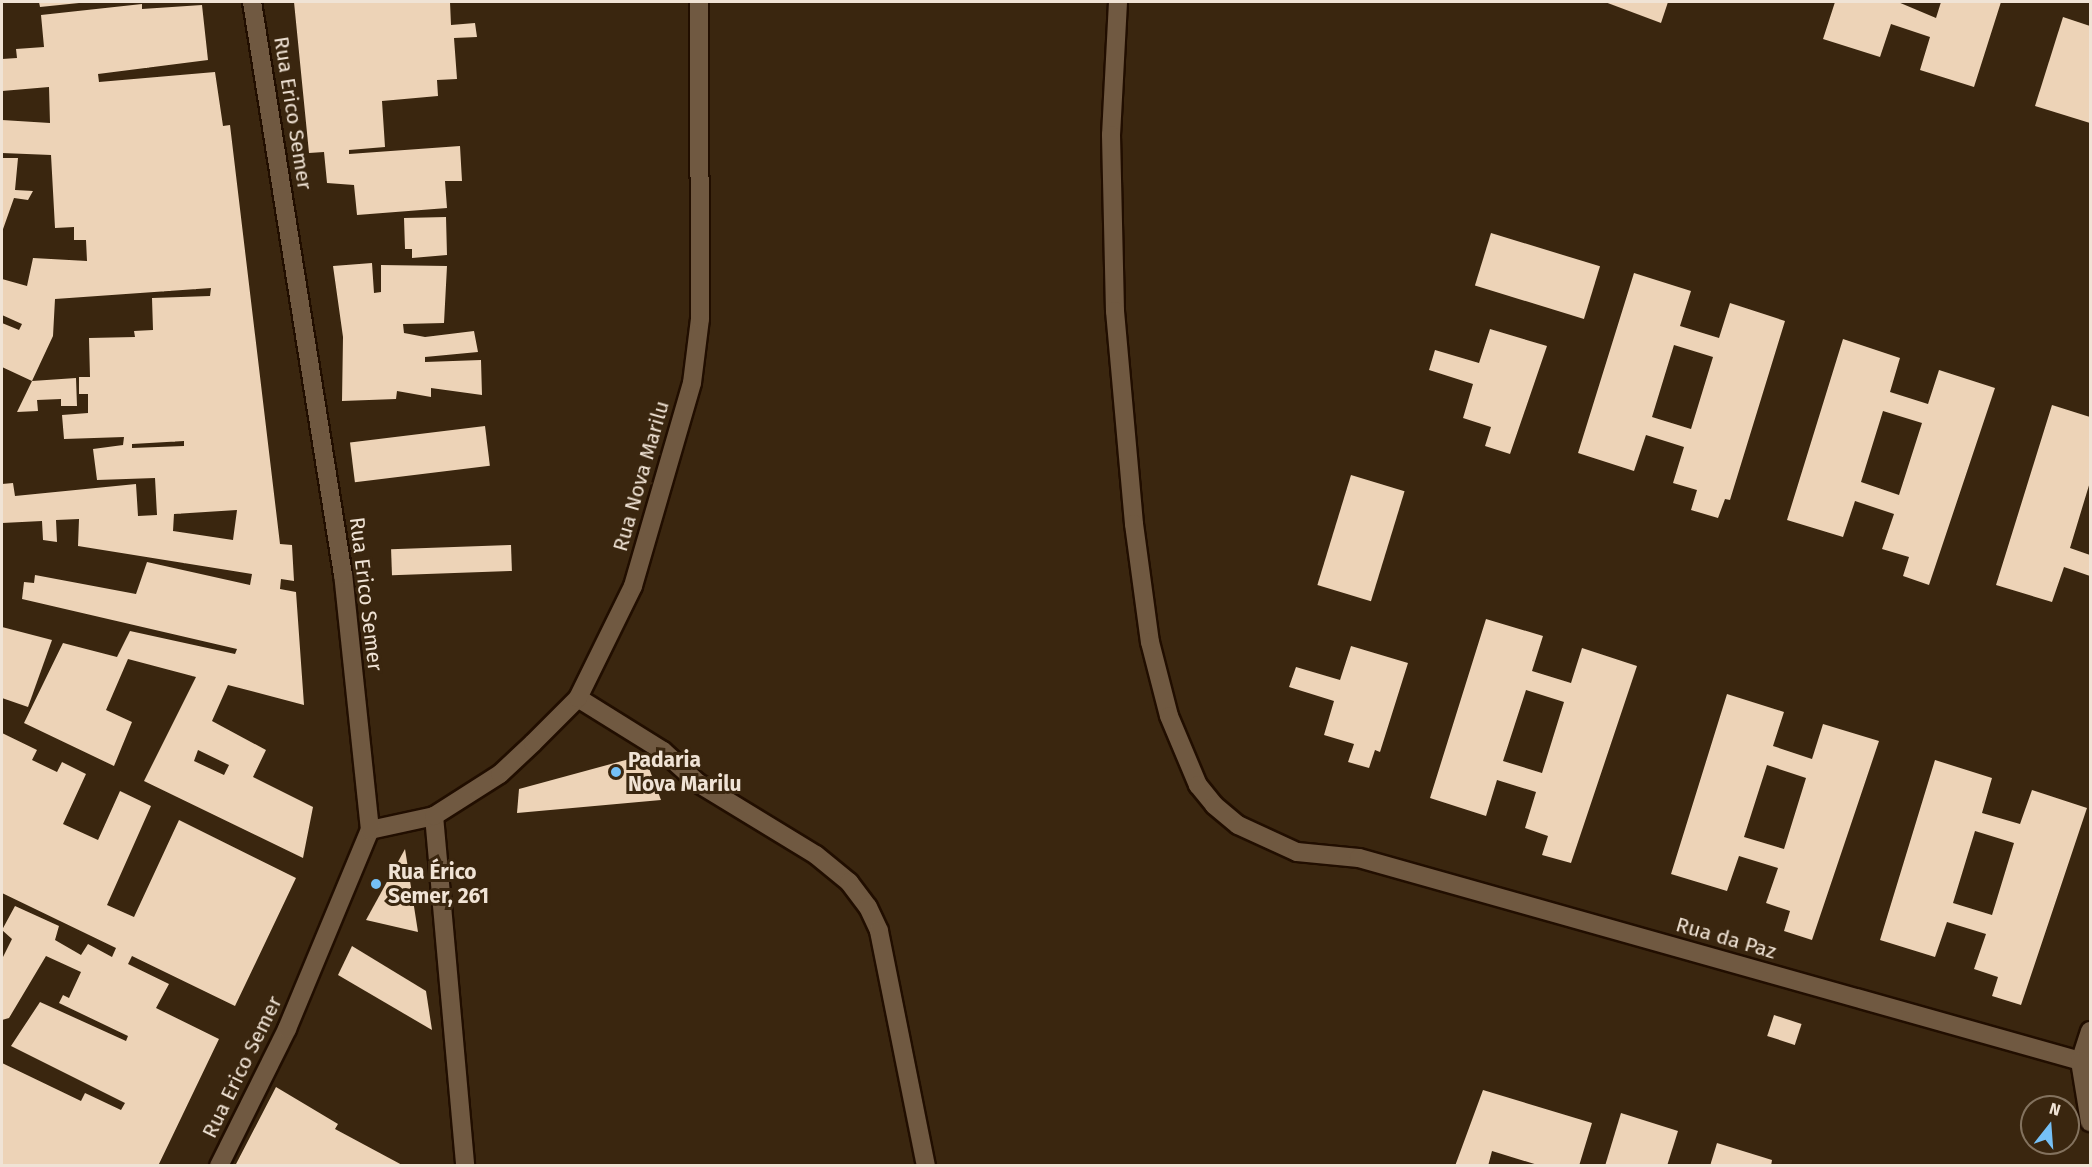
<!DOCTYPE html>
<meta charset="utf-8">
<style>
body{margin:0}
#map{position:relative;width:2092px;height:1167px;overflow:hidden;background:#3a260f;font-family:"Fira Sans",sans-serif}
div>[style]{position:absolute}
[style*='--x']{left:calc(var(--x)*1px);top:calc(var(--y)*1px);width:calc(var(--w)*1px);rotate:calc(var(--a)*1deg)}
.building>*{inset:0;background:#edd3b7;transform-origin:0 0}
.roads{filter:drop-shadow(2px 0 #210e00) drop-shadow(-2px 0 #210e00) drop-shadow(0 2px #210e00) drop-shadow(0 -2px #210e00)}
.lane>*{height:18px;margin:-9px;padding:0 9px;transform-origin:9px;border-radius:9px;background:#705941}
.street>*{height:18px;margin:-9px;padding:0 9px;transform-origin:9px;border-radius:9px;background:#705941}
.dots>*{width:16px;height:16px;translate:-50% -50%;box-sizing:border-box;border:3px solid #3a260f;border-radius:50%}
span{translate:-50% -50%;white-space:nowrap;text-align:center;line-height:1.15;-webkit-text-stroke:6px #3a260f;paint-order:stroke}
.street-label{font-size:21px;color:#f0e3d5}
.poi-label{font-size:21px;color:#f0e3d5;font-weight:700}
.left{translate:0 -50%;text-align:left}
.frame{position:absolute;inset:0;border:3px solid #f0e3d5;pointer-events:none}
.north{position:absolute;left:2020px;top:1095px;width:60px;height:60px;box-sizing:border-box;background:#3a260f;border:2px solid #83725e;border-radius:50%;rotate:17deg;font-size:16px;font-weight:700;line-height:24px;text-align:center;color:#f0e3d5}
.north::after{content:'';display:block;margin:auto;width:21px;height:27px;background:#75c0f6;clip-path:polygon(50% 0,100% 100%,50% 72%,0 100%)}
</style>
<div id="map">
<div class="building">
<i style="clip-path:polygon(39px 2px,78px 2px,79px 3px,40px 7px)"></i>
<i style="clip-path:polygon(294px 2px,450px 2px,451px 25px,475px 23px,477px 37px,454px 38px,457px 79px,437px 80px,438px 96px,382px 101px,385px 147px,349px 150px,349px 154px,460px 146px,462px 181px,445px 181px,447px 208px,357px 215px,354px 185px,327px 183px,324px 152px,309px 153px)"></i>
<i style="clip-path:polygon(1605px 2px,1668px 2px,1661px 23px)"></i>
<i style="clip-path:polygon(1835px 2px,1898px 2px,1936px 18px,1941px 2px,2001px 2px,1974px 87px,1920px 70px,1930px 37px,1891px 24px,1880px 57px,1823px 39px)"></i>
<i style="clip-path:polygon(evenodd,142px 4px,142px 9px,202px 5px,208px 60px,98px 74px,99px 82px,215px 72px,223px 126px,230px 125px,280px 544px,292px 545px,294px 581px,281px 579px,280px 589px,296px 592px,304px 705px,228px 685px,212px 721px,266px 750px,253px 777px,313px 807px,303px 858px,144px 781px,196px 677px,128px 659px,106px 710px,132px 722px,114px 766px,24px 723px,63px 643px,117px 657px,130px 631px,235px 654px,237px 649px,22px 599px,24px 582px,34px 583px,35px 575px,136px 594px,147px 562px,250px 585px,252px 574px,78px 546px,79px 519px,56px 520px,57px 542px,43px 540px,42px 521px,2px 523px,2px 484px,13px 483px,15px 496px,136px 484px,138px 516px,157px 515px,155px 478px,97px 480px,93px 449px,123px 445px,124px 437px,64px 439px,62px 415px,88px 413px,88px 394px,79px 394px,79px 377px,90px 377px,89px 338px,135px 337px,134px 331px,153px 330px,152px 298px,210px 296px,211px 288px,55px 299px,53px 336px,32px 381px,76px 378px,77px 406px,61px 406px,61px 399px,37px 400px,38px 411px,17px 412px,32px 381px,2px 367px,2px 323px,19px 330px,22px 324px,2px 315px,2px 279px,27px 286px,33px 258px,87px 261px,86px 240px,74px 240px,74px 227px,55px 228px,51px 155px,2px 153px,2px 120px,50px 123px,49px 87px,2px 91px,2px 59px,17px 58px,16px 49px,44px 47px,41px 15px,142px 4px,184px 441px,184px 446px,132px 448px,132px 444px,184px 441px,142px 4px,237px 510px,233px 540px,173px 531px,174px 514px,237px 510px,142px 4px,198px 750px,229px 765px,224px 775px,194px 761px,198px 750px)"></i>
<i style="clip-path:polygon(2063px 17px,2090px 26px,2090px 123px,2035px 106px)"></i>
<i style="clip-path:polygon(2px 158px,18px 158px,15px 190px,33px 191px,28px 200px,14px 198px,2px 232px)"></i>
<i style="clip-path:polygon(446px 217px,447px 255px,412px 258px,412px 249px,405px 249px,404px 218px)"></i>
<i style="left:1491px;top:233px;width:114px;height:55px;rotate:17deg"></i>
<i style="clip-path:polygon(372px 263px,374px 293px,381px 292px,381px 265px,447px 266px,444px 323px,403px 324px,404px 333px,425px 337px,474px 331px,478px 352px,425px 357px,425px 362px,481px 360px,482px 395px,431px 388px,431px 397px,397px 391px,396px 399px,342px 401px,343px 337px,333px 266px)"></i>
<i style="clip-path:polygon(evenodd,1634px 273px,1691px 291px,1680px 326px,1719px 338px,1730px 303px,1785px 321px,1730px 500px,1725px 499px,1718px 518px,1691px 510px,1697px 490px,1673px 483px,1684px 447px,1646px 435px,1634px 471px,1578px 453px,1634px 273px,1674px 345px,1713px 357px,1691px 429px,1652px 417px,1674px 345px)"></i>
<i style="clip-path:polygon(1490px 329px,1547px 346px,1510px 454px,1485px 446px,1491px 427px,1463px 418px,1473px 384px,1429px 370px,1435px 350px,1479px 363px)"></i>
<i style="clip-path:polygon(evenodd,1843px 339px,1900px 358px,1890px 392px,1928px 404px,1939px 370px,1995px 388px,1929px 585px,1903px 576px,1909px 557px,1882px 549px,1894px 514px,1855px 501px,1843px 537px,1787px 520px,1843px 339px,1883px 411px,1922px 423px,1899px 495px,1861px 482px,1883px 411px)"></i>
<i style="clip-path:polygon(2052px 405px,2090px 417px,2090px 482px,2070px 548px,2090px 555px,2090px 576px,2064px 567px,2052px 602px,1996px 585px)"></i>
<i style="left:485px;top:426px;width:40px;height:136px;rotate:83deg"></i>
<i style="left:1351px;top:475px;width:56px;height:115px;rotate:17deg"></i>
<i style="left:511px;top:545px;width:26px;height:120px;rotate:88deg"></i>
<i style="clip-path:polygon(evenodd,1486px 619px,1543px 636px,1532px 671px,1571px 683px,1582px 648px,1637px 666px,1571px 863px,1542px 855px,1548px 836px,1525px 828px,1536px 792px,1497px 780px,1486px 816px,1430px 798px,1486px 619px,1526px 690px,1564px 702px,1542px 773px,1503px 761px,1526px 690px)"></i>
<i style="clip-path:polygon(2px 627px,52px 640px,28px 707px,2px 698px)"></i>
<i style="clip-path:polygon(1351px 646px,1408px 663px,1380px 752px,1375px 750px,1369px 768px,1348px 762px,1354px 744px,1324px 735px,1334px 701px,1289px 687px,1296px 667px,1340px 680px)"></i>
<i style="clip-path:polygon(evenodd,1727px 694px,1784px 712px,1773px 746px,1812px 759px,1823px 724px,1879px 741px,1812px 940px,1784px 931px,1790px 911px,1766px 903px,1778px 868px,1739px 856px,1727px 891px,1671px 874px,1727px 694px,1767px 765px,1806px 778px,1784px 849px,1744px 837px,1767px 765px)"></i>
<i style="clip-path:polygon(2px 733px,37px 750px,32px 760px,57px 772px,62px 762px,86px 774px,63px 824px,98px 840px,120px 791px,151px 806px,107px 905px,134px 917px,179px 820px,296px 878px,235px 1006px,132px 956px,128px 964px,169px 984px,156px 1008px,219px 1039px,158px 1166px,2px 1166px,2px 1063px,81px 1101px,85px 1093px,121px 1110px,125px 1103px,11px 1046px,40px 1002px,126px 1041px,128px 1036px,59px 1003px,63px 995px,69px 998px,81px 972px,46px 956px,9px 1018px,2px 1020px,2px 959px,12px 939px,2px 930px,15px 906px,59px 926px,55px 940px,81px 955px,88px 944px,112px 957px,116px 948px,2px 893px)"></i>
<i style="clip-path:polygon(644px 755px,661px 800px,517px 813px,519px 789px)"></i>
<i style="clip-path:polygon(evenodd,1935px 760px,1992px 778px,1982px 813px,2020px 824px,2032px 790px,2087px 808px,2021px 1005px,1992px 996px,1998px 977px,1974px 969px,1986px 934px,1947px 922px,1935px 957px,1880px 940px,1935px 760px,1975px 831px,2014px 843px,1992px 915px,1953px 903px,1975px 831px)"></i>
<i style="clip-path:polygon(405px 849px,418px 932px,366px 920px)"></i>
<i style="clip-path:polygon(352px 946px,426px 991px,432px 1030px,338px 975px)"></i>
<i style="left:1774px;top:1015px;width:29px;height:22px;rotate:18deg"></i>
<i style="clip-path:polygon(276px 1087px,338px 1124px,335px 1129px,404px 1166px,235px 1166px)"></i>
<i style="clip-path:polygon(1483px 1090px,1592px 1123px,1579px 1166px,1541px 1166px,1492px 1151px,1488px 1166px,1455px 1166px)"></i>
<i style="clip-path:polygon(1621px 1113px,1678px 1131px,1667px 1166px,1605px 1166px)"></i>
<i style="clip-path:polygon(1717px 1143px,1772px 1160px,1771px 1166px,1710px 1166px)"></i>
</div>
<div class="roads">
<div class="lane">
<i style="--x:434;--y:816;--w:351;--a:84.9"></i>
</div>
<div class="street">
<i style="--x:1118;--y:2;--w:133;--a:93"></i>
<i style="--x:1111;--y:135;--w:176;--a:88.7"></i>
<i style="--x:1115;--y:311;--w:214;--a:84.9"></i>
<i style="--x:1134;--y:524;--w:119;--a:82.3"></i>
<i style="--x:1150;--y:642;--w:76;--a:75.6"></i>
<i style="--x:1169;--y:716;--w:75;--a:67.2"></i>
<i style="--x:1198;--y:785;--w:26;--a:51"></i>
<i style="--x:1214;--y:805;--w:31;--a:40"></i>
<i style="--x:1238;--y:825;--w:65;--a:24.6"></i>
<i style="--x:1297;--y:852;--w:62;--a:5.5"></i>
<i style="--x:1359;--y:858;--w:749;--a:15.72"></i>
<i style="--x:578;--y:698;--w:100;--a:31.9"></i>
<i style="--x:663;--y:751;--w:47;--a:42.4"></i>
<i style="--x:698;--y:783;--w:138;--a:31.4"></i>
<i style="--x:816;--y:855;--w:43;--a:39.3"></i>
<i style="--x:849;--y:882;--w:31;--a:53"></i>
<i style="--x:868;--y:907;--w:26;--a:65"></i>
<i style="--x:879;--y:931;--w:240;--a:78.7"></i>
<i style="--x:370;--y:830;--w:66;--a:-12.3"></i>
<i style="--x:434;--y:816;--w:78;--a:-32.5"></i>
<i style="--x:500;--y:774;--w:45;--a:-43.2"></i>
<i style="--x:533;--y:743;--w:64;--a:-45"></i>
<i style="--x:578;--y:698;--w:125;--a:-63.8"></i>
<i style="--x:633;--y:586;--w:211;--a:-73.8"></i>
<i style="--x:692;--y:383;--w:64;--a:-82.9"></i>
<i style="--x:700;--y:319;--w:317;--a:-90.2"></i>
<i style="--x:2090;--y:1031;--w:32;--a:108"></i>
<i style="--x:2080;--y:1061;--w:62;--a:80.7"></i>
<i style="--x:219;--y:1166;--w:153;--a:-63.6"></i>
<i style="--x:287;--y:1029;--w:216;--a:-67.4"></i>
<i style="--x:370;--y:830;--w:256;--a:-96"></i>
<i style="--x:343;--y:575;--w:580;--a:-99.02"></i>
</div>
</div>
<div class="dots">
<i style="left:616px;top:772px;background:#75c0f6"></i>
<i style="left:376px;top:884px;background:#75c0f6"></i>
</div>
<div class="street-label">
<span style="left:293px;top:113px;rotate:81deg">Rua Erico Semer</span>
<span style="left:641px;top:476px;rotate:-74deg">Rua Nova Marilu</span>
<span style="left:366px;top:594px;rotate:83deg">Rua Erico Semer</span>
<span style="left:1726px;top:938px;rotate:16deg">Rua da Paz</span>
<span style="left:242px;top:1067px;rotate:-64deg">Rua Erico Semer</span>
</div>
<div class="poi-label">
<span class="left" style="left:628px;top:772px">Padaria<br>Nova Marilu</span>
<span class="left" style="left:388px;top:884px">Rua Érico<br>Semer, 261</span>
</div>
<div class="frame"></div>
<div class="north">N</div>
</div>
